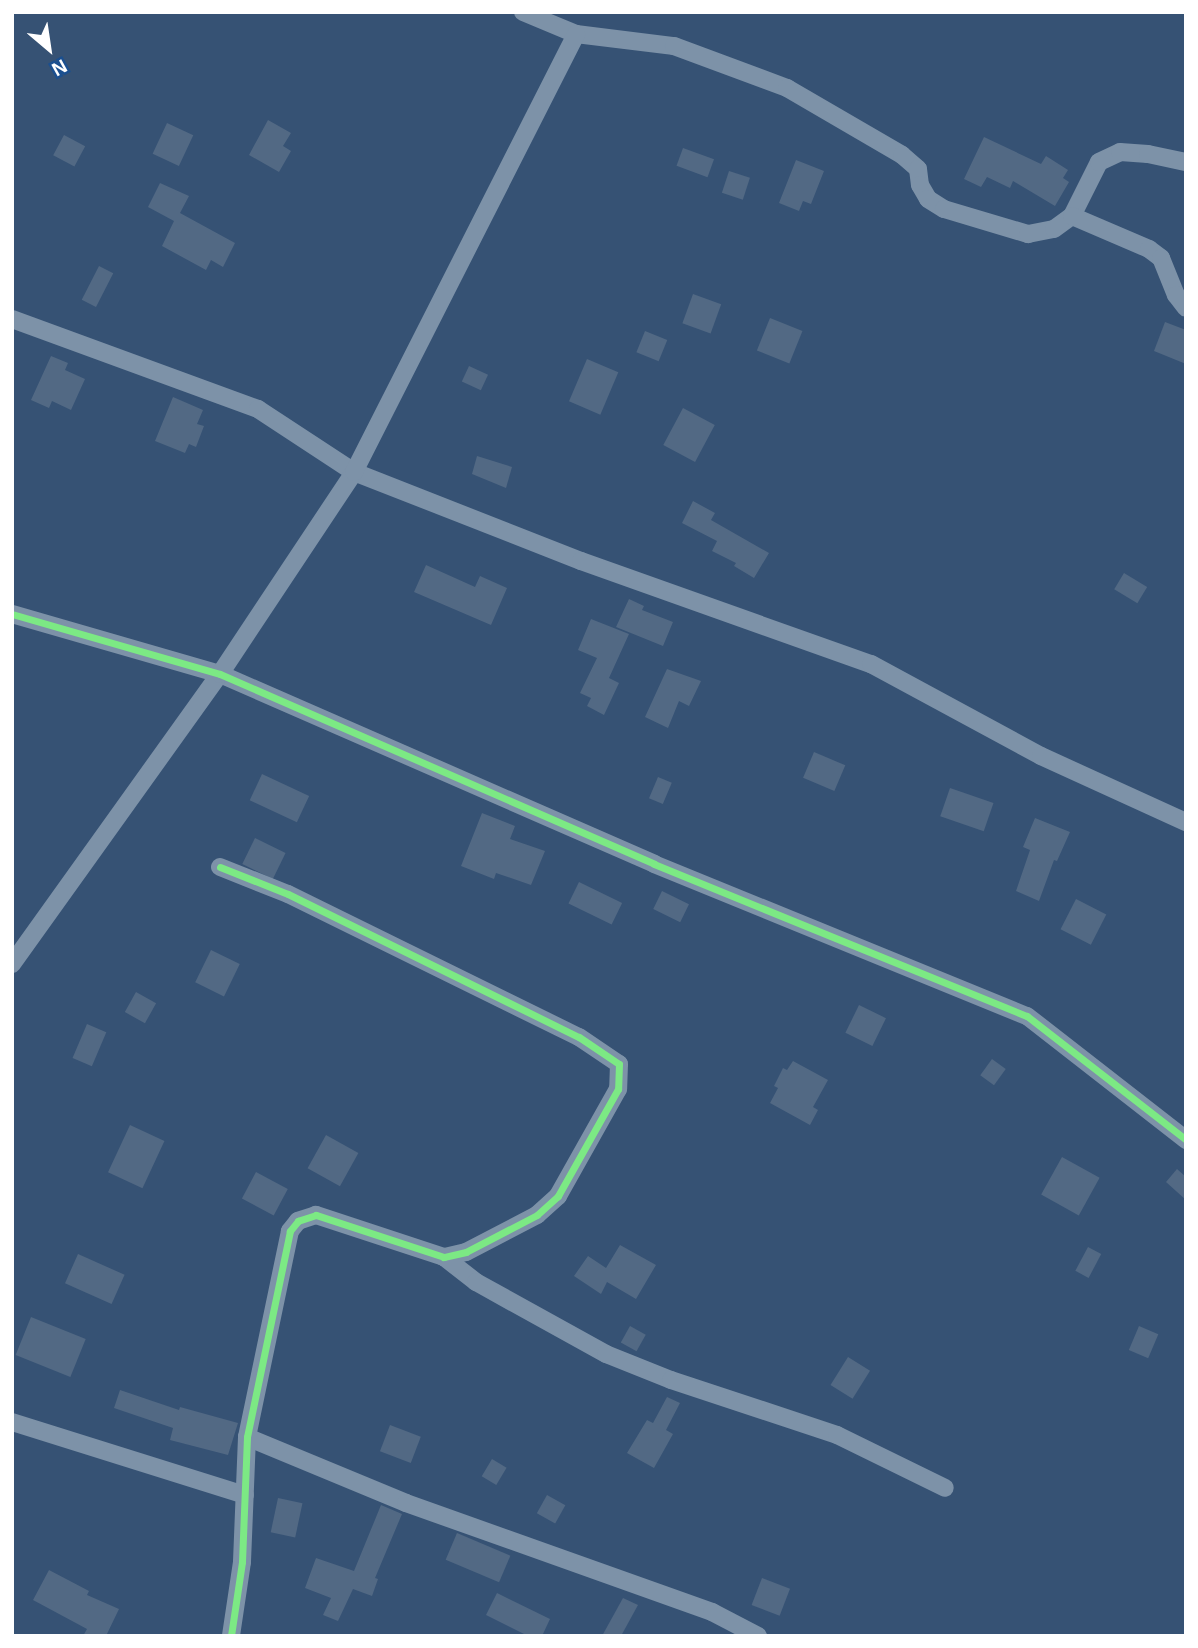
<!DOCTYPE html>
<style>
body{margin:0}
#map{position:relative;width:1198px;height:1648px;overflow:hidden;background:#365274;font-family:Arial,sans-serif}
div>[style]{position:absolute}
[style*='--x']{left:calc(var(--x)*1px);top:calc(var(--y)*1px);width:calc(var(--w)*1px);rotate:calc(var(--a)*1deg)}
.building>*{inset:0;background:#526984;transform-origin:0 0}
.minor>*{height:18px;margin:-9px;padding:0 9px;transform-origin:9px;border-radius:9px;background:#7d92a8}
.cycleway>*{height:7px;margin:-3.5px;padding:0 3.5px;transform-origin:3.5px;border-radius:3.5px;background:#7ce984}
span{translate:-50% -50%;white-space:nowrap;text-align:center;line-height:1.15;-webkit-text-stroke:6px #1b4f8f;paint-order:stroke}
.frame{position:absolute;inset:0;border:14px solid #fff;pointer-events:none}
.north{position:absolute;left:14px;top:14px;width:70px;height:70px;-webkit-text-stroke:5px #1b4f8f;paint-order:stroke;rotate:151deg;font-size:19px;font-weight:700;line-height:28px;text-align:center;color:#fff}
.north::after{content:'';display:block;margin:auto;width:24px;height:32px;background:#fff;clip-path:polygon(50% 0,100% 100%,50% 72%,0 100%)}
</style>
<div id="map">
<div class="building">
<i style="clip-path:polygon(268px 120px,291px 133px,283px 146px,291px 151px,279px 172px,249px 155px)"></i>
<i style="left:167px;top:123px;width:29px;height:34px;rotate:25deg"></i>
<i style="left:64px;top:135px;width:24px;height:23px;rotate:28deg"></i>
<i style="clip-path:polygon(984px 137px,1041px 164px,1046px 156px,1068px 170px,1063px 178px,1069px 182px,1055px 206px,1013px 181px,1010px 188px,987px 177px,981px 187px,964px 179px)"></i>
<i style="left:683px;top:148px;width:33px;height:19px;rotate:20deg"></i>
<i style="clip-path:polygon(796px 160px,824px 171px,811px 204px,803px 201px,799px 211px,779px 203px)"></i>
<i style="left:729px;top:171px;width:22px;height:23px;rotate:18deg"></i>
<i style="clip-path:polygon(160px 183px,189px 196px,180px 213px,235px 243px,223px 267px,211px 260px,206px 270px,162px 246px,174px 221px,148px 207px)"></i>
<i style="left:99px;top:266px;width:16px;height:38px;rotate:27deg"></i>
<i style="left:693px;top:294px;width:30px;height:31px;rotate:20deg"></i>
<i style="left:770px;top:318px;width:35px;height:35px;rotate:22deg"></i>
<i style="clip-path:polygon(1165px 322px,1186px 330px,1186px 364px,1154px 351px)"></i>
<i style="left:645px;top:331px;width:24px;height:23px;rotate:22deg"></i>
<i style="clip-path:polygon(51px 356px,68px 363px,65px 370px,85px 379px,71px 410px,52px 401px,49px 408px,31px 400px)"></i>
<i style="left:587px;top:359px;width:34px;height:46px;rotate:23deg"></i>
<i style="left:469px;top:366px;width:21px;height:17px;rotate:25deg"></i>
<i style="clip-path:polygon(173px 397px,203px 410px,197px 424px,204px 426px,196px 447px,189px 444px,185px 453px,155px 441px)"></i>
<i style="left:683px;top:408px;width:36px;height:42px;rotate:28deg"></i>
<i style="clip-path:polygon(477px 456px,512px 467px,506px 488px,472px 474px)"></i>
<i style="clip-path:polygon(693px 501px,715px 513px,711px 520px,769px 553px,754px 578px,734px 566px,736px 563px,712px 551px,717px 541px,682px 523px)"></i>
<i style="clip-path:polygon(426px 565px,475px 587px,480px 576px,507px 588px,491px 625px,414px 592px)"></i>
<i style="left:1124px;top:573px;width:27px;height:19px;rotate:31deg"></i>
<i style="clip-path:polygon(629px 599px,644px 606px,642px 610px,673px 622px,663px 646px,616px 627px)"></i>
<i style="clip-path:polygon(591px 619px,629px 634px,609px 678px,619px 683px,604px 715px,587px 706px,591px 698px,580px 693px,597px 658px,578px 650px)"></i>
<i style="clip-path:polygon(667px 669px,701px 681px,689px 706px,679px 701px,668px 728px,645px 717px)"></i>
<i style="left:814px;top:752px;width:34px;height:28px;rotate:23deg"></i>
<i style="left:262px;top:774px;width:52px;height:29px;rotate:25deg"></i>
<i style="left:658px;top:777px;width:15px;height:23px;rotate:23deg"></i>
<i style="left:950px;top:788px;width:46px;height:30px;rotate:19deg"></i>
<i style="clip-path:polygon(482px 813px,515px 826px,510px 839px,545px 851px,531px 885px,496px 873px,494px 879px,461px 866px)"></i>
<i style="clip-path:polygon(1035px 818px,1070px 832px,1057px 861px,1054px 860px,1039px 901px,1016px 891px,1030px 850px,1023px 847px)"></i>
<i style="left:255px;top:838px;width:34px;height:29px;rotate:26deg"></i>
<i style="left:579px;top:882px;width:48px;height:24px;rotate:26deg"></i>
<i style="left:662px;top:891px;width:30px;height:20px;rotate:26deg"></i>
<i style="left:1076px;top:899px;width:34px;height:34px;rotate:27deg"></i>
<i style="left:211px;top:950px;width:32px;height:36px;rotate:26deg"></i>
<i style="left:136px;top:992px;width:23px;height:23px;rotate:29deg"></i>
<i style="left:859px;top:1005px;width:30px;height:31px;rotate:26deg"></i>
<i style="left:87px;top:1024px;width:21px;height:37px;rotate:23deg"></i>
<i style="left:992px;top:1059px;width:17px;height:20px;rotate:36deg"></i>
<i style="clip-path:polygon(793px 1061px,828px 1080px,813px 1107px,818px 1110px,810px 1125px,770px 1103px,778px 1088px,774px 1086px,783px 1068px,787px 1070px)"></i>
<i style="left:130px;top:1125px;width:38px;height:52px;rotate:25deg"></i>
<i style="left:326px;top:1135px;width:37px;height:38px;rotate:29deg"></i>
<i style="left:1062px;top:1157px;width:43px;height:43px;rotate:29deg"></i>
<i style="clip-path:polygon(1177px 1169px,1186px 1177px,1186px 1200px,1166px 1182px)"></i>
<i style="left:256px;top:1172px;width:36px;height:30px;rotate:28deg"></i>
<i style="clip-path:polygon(620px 1245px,656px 1265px,636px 1299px,607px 1282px,601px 1294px,574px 1276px,588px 1256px,606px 1268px)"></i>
<i style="left:1088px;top:1247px;width:15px;height:27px;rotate:28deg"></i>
<i style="left:78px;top:1254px;width:51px;height:32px;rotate:24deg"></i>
<i style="left:31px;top:1317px;width:59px;height:41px;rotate:22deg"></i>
<i style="left:630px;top:1326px;width:18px;height:19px;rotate:29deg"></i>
<i style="left:1139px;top:1326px;width:21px;height:26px;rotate:23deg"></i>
<i style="left:848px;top:1357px;width:26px;height:33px;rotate:32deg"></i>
<i style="clip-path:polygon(120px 1390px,179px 1410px,180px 1407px,238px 1423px,228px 1455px,170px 1440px,173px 1428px,114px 1408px)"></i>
<i style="clip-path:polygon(667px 1397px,680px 1403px,666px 1430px,673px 1434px,654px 1468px,627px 1453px,647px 1420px,653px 1423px)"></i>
<i style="left:390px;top:1425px;width:33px;height:28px;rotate:21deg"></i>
<i style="left:492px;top:1459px;width:17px;height:20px;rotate:31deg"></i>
<i style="left:547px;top:1495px;width:21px;height:21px;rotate:29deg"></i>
<i style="left:278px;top:1498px;width:25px;height:35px;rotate:12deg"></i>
<i style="clip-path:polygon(381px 1505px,402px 1514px,375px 1578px,378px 1579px,372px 1596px,353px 1589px,338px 1621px,323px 1615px,331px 1598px,305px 1588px,316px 1558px,354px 1571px)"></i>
<i style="left:457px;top:1533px;width:58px;height:29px;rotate:23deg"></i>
<i style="clip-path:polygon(49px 1570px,89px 1591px,87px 1595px,119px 1609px,106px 1636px,83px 1636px,87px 1629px,33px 1600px)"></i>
<i style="left:762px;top:1578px;width:30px;height:29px;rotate:21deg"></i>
<i style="clip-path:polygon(497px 1593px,550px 1619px,542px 1636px,528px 1636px,486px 1615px)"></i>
<i style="clip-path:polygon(623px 1598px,638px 1605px,621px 1636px,602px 1636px)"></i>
</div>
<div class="minor">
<i style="--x:523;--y:12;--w:57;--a:22.5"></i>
<i style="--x:576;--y:34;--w:99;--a:7"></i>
<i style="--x:674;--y:46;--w:121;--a:20.4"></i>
<i style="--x:787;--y:88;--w:133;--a:30.2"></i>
<i style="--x:902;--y:155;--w:21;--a:41"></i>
<i style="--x:918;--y:169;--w:16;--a:83"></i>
<i style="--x:920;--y:185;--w:16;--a:60"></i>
<i style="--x:928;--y:199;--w:19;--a:32"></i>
<i style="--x:944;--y:209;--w:88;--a:16.6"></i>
<i style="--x:1028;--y:234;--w:26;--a:-11"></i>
<i style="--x:1054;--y:229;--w:22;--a:-36"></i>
<i style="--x:1072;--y:216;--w:60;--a:-63.4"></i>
<i style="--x:1099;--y:162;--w:23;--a:-25"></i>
<i style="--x:1120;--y:152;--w:28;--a:4"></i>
<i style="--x:1148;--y:154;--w:39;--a:12"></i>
<i style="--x:1072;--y:216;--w:84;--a:23.2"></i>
<i style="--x:1149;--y:249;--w:15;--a:37"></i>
<i style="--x:1161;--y:258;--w:40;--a:68"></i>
<i style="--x:1176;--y:295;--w:16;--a:52"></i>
<i style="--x:12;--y:319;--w:262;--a:20.1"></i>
<i style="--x:258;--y:409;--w:115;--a:33.3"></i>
<i style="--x:354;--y:472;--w:244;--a:21.4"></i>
<i style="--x:581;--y:561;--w:308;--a:19.6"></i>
<i style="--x:871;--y:664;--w:193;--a:28.4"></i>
<i style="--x:1041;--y:756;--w:159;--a:24.5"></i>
<i style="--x:12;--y:614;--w:216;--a:16.1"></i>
<i style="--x:220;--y:674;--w:474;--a:23.6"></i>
<i style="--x:654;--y:864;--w:403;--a:22.2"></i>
<i style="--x:1027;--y:1016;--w:202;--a:37.9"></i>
<i style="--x:220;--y:867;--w:73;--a:21.7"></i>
<i style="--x:288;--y:894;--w:324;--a:26.2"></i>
<i style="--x:579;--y:1037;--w:48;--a:34"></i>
<i style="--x:619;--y:1064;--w:25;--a:92"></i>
<i style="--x:618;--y:1089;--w:123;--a:119.3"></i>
<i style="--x:558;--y:1196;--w:28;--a:138"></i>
<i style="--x:537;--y:1215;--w:80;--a:152.5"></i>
<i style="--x:466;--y:1252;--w:23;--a:167"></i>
<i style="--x:444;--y:1257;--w:135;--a:-161.8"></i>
<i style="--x:316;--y:1215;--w:19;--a:162"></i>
<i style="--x:298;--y:1221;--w:13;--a:129"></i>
<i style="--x:290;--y:1231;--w:210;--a:101.8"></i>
<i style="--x:247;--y:1437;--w:125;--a:92.3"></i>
<i style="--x:242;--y:1562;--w:75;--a:98.5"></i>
<i style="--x:12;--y:964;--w:357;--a:-54.4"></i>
<i style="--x:220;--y:674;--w:242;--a:-56.4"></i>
<i style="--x:354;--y:472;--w:491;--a:-63.1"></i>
<i style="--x:444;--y:1257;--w:41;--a:38"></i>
<i style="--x:476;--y:1282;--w:149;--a:29"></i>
<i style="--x:606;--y:1354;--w:70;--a:21.8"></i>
<i style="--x:671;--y:1380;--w:175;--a:18.3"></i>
<i style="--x:837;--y:1435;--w:120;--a:26.1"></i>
<i style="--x:12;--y:1422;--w:244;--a:17.4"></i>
<i style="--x:247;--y:1437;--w:172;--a:22.5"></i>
<i style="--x:406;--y:1503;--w:325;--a:19.6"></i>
<i style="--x:712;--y:1612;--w:52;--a:27.6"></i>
</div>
<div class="cycleway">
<i style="--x:12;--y:614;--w:216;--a:16.1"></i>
<i style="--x:220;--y:674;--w:474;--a:23.6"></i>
<i style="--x:654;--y:864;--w:403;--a:22.2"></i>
<i style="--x:1027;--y:1016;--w:202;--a:37.9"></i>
<i style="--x:220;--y:867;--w:73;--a:21.7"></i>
<i style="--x:288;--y:894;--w:324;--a:26.2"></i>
<i style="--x:579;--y:1037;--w:48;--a:34"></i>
<i style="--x:619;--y:1064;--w:25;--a:92"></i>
<i style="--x:618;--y:1089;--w:123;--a:119.3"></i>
<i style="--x:558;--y:1196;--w:28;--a:138"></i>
<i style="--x:537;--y:1215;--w:80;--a:152.5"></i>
<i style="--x:466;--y:1252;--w:23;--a:167"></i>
<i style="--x:444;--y:1257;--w:135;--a:-161.8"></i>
<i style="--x:316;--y:1215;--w:19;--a:162"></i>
<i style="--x:298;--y:1221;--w:13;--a:129"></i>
<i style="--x:290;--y:1231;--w:210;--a:101.8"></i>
<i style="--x:247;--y:1437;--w:125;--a:92.3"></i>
<i style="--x:242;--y:1562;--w:75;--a:98.5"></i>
</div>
<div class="frame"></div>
<div class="north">N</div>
</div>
